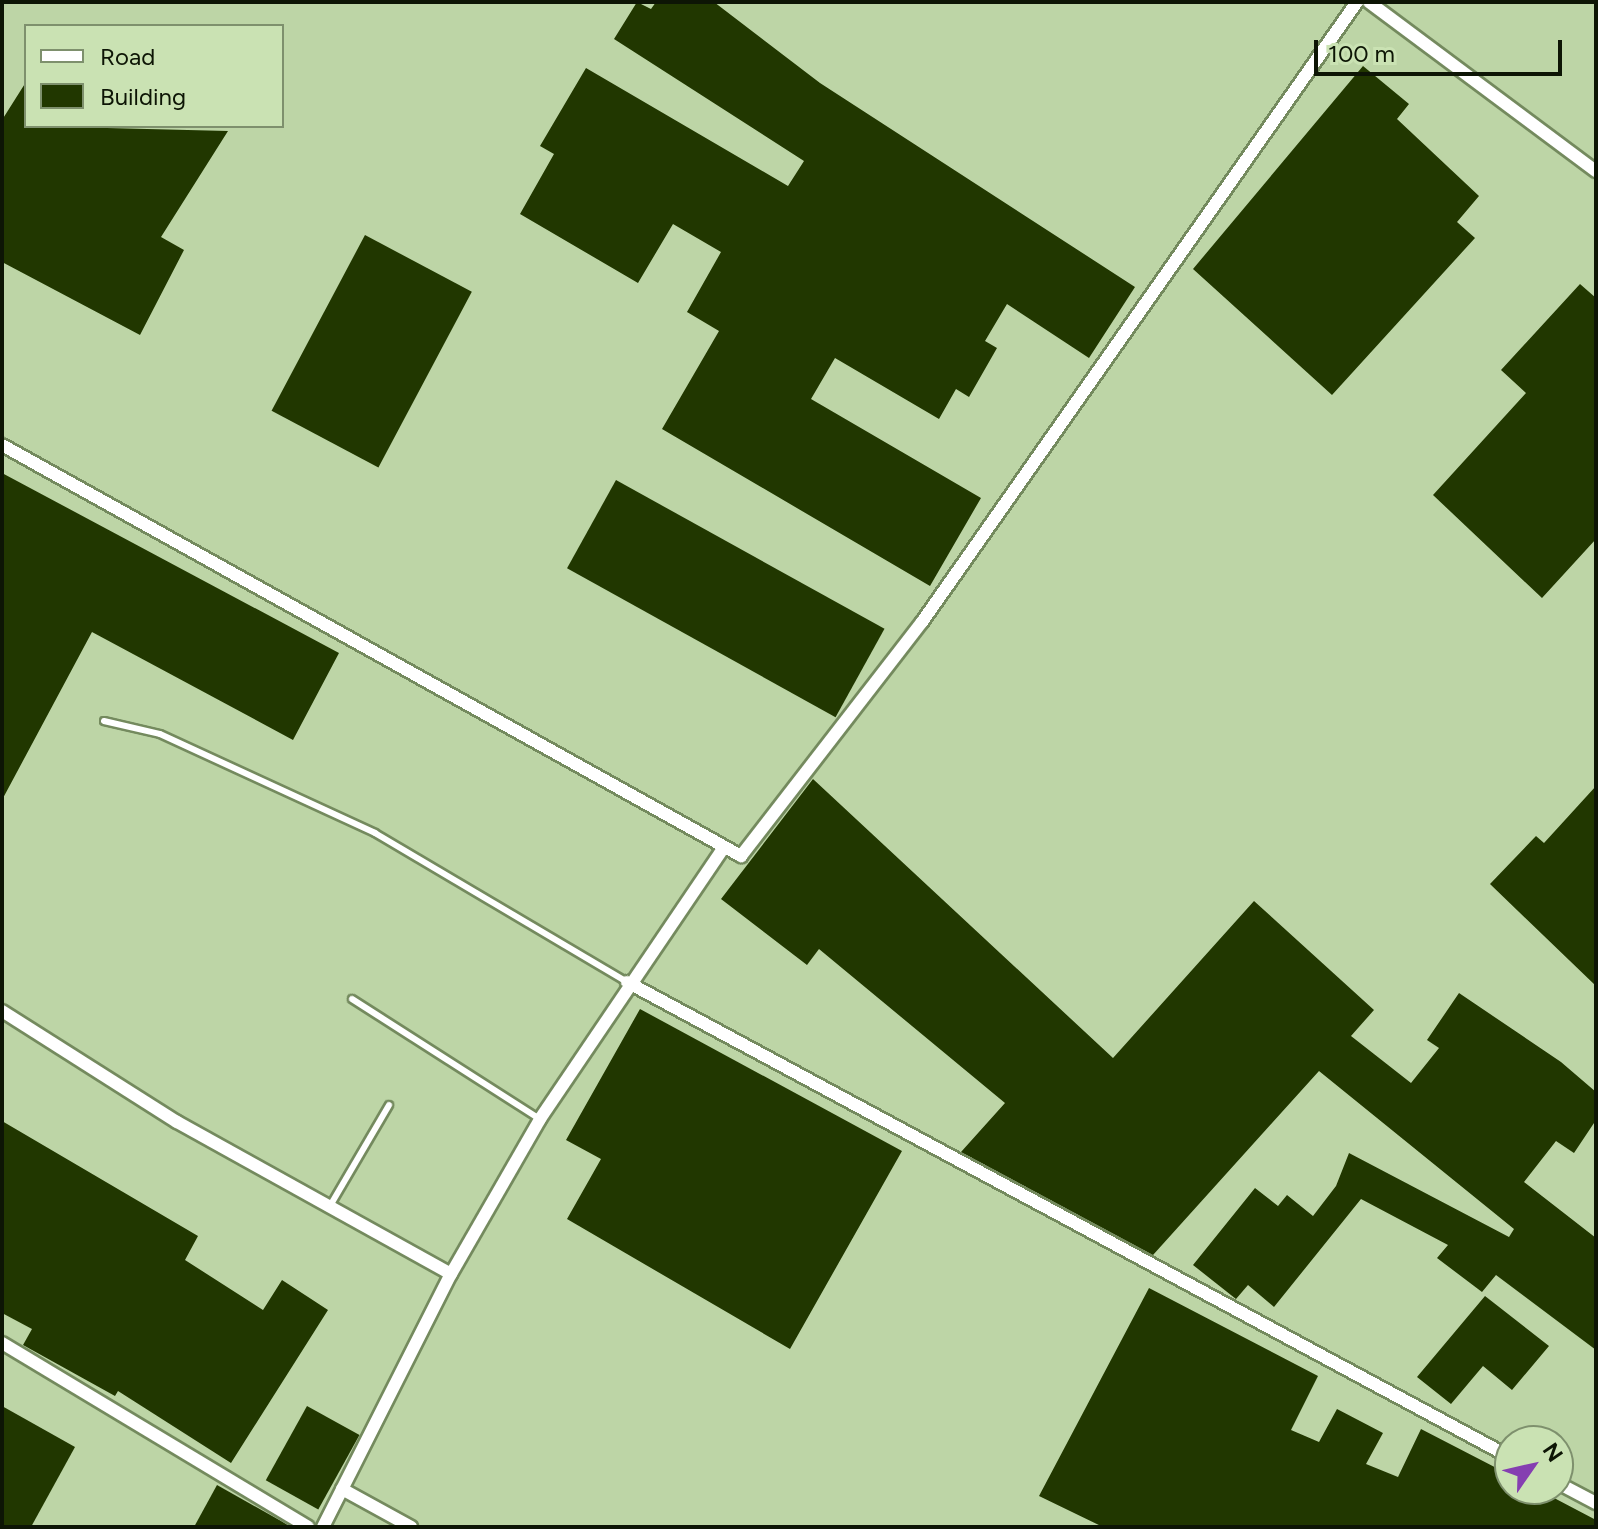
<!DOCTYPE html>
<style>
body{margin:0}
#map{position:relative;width:1598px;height:1529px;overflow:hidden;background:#bdd5a6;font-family:Figtree,sans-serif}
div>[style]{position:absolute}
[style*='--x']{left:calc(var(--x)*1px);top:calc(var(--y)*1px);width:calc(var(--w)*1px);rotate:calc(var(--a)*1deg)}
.building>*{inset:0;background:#213700;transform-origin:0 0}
.roads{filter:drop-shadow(2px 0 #748a5e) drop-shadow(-2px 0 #748a5e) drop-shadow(0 2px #748a5e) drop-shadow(0 -2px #748a5e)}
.service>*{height:6px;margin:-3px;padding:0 3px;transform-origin:3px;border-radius:3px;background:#fff}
.minor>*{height:12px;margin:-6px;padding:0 6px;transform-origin:6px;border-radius:6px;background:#fff}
span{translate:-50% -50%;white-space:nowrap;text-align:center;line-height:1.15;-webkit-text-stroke:8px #cae2b3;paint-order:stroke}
.frame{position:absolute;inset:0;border:4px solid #0d1505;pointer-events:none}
.legend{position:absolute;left:24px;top:24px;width:260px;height:104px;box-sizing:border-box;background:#cae2b3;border:2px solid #7e906d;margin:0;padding:10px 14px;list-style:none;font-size:24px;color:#0d1505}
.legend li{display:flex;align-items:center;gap:16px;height:40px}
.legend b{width:40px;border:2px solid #7e906d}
.north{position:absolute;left:1494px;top:1425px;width:80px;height:80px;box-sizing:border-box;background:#cae2b3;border:2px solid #7e906d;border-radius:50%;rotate:56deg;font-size:22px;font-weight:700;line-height:32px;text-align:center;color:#0d1505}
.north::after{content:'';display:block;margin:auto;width:28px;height:36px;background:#853eb1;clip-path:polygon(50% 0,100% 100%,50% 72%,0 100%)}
.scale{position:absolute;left:1314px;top:40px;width:248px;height:36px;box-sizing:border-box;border:4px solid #0d1505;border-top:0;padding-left:10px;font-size:24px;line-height:28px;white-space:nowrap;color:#0d1505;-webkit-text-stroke:6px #cae2b3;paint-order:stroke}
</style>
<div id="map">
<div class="building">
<i style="clip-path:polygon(637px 2px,651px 9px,656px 2px,714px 2px,820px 83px,1135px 287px,1089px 358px,1007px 304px,985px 341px,997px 348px,969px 397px,956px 389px,939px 419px,835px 358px,811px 399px,981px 498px,930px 586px,662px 429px,719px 331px,687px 312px,721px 252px,673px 224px,638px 283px,520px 214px,554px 154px,540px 146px,586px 68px,788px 186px,804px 161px,614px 39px)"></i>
<i style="clip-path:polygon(1363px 66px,1409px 104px,1397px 119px,1479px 196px,1457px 222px,1475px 238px,1332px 395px,1193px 269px)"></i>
<i style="clip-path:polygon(26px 82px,26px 126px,228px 131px,161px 237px,184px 250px,140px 335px,2px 262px,2px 120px)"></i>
<i style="left:365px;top:235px;width:121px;height:199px;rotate:28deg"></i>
<i style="clip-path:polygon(1580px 284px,1596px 298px,1596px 539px,1542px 598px,1433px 495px,1526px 393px,1501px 370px)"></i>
<i style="clip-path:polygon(2px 473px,339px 653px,293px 740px,92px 632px,2px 800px)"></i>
<i style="left:616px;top:480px;width:307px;height:101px;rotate:29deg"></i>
<i style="clip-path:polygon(813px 779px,1113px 1058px,1254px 901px,1374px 1010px,1351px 1036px,1411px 1083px,1439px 1048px,1427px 1040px,1459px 993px,1561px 1062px,1596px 1092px,1596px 1120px,1574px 1153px,1556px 1141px,1524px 1182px,1596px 1238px,1596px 1350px,1496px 1275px,1482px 1292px,1437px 1258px,1448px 1245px,1361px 1199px,1274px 1307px,1248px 1285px,1236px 1299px,1193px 1265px,1255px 1188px,1278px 1206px,1287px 1195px,1313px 1216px,1336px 1186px,1349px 1153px,1509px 1237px,1514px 1229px,1319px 1071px,1153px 1255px,961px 1152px,1005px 1103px,819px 949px,807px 965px,721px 899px)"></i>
<i style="clip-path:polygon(1596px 786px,1596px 986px,1490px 884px,1536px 836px,1544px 843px)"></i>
<i style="clip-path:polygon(640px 1009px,902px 1151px,790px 1349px,567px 1219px,601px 1159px,566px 1140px)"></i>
<i style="clip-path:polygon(2px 1121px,198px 1236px,185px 1260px,263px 1310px,282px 1280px,328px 1310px,231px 1463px,118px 1391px,115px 1396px,23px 1345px,32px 1329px,2px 1313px)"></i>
<i style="clip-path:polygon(1149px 1288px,1318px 1376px,1291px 1430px,1319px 1442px,1337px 1409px,1383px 1433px,1366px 1464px,1398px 1477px,1421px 1429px,1510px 1475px,1510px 1489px,1537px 1489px,1596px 1520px,1596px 1527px,1103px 1527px,1039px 1496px)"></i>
<i style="clip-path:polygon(1485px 1296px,1549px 1346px,1512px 1390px,1483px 1366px,1451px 1404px,1417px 1377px)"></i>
<i style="clip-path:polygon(2px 1406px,75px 1447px,31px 1527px,2px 1527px)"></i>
<i style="left:307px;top:1406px;width:60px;height:85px;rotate:29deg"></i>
<i style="clip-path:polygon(217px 1485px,281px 1521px,291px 1527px,194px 1527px)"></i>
</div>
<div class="roads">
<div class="service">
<i style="--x:104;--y:721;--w:57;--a:13.1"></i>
<i style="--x:160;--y:734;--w:237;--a:24.7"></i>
<i style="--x:375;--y:833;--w:293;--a:30.6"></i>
<i style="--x:352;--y:999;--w:223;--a:32.6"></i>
<i style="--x:330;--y:1206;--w:117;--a:-59.7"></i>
</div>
<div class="minor">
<i style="--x:1369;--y:2;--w:283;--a:36.7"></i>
<i style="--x:2;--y:445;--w:846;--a:29.08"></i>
<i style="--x:741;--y:856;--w:296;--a:-52.3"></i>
<i style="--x:922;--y:622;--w:757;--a:-54.95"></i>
<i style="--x:627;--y:982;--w:1003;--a:28.28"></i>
<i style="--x:2;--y:1011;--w:207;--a:32.4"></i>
<i style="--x:177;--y:1122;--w:313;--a:29"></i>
<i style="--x:2;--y:1343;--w:357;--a:31"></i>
<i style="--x:1558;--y:1483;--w:43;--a:27.8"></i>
<i style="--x:342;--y:1489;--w:79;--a:28.8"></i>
<i style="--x:323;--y:1527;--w:284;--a:-63.2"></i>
<i style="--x:451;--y:1274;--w:179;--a:-60.1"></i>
<i style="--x:540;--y:1119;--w:328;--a:-55.9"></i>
</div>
</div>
<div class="frame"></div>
<ul class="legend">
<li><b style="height:10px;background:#fff"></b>Road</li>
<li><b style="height:22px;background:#213700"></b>Building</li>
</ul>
<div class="north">N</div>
<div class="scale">100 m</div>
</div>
